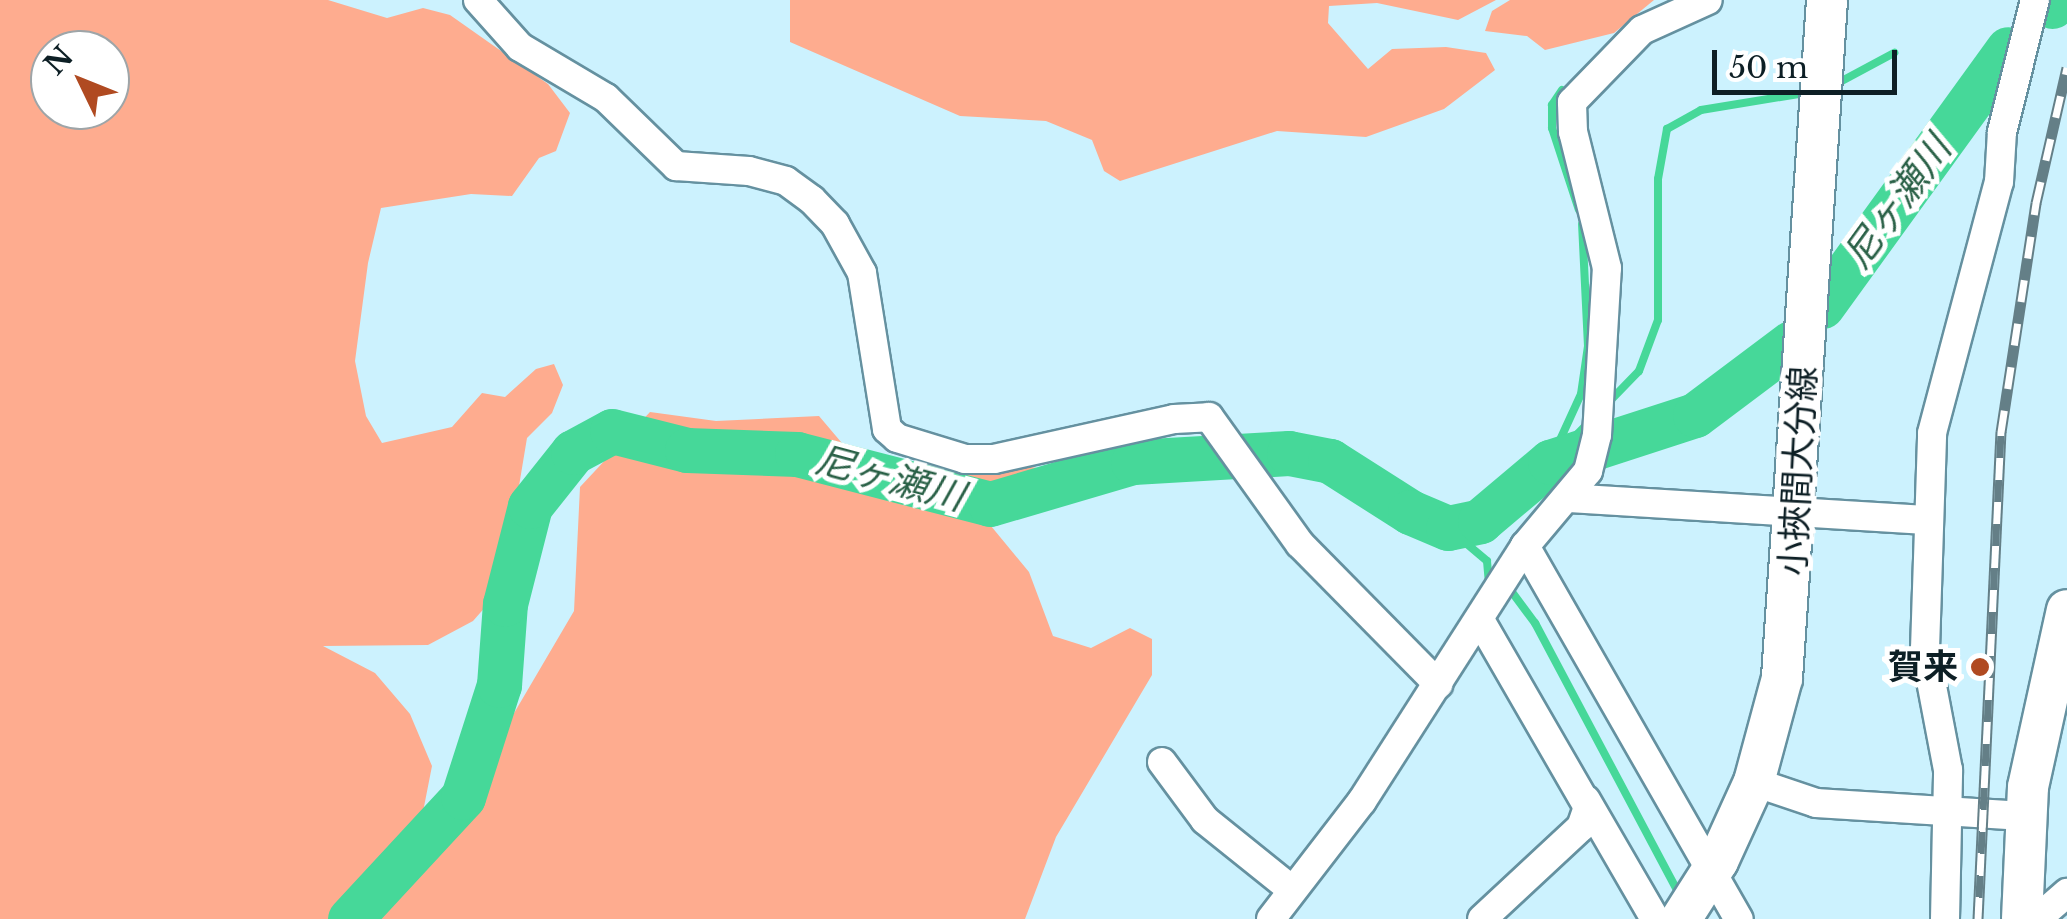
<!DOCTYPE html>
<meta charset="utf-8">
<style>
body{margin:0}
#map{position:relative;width:2067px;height:919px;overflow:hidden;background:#ccf2fe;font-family:"Libre Baskerville","Noto Sans JP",serif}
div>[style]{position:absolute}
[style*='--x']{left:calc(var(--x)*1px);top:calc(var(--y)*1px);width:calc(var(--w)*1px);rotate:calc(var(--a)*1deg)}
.green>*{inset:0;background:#feac8f}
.stream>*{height:8px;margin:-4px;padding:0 4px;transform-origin:4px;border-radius:4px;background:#46d899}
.river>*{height:45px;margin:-22.5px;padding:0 22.5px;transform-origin:22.5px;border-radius:22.5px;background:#46d899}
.roads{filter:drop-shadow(2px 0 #6591a0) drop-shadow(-2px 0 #6591a0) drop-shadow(0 2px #6591a0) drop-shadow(0 -2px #6591a0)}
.street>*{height:28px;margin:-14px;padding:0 14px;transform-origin:14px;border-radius:14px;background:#fff}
.secondary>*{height:40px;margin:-20px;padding:0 20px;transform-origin:20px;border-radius:20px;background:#fff}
.rail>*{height:11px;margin-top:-5.5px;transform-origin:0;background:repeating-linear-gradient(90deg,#fff 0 22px,#647f87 0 44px);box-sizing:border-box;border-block:2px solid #647f87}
.dots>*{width:28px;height:28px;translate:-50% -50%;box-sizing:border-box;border:5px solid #fff;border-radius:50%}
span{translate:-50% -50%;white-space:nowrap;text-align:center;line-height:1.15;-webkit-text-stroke:10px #fff;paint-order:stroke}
.street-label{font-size:35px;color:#0d1f25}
.poi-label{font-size:35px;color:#0d1f25;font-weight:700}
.right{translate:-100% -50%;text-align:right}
.water-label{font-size:38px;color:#2a6147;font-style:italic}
.north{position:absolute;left:30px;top:30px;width:100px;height:100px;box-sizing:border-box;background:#fff;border:2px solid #9ea5a8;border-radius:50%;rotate:313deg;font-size:28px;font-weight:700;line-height:40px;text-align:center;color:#0d1f25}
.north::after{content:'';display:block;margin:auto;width:35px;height:45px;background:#b04a21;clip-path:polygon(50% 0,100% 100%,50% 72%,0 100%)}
.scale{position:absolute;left:1712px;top:50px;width:185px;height:45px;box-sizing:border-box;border:5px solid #0d1f25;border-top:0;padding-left:12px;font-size:30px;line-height:35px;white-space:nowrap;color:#0d1f25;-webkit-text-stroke:8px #fff;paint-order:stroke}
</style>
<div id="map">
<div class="green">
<i style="clip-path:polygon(evenodd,0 0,328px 0,387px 18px,423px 8px,450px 15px,548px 84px,570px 113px,556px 151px,539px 158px,512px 196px,471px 194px,381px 208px,368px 263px,355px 361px,366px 416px,382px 443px,452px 427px,482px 393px,505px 397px,536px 369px,554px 364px,563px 385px,552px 413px,527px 438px,502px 588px,473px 621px,428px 645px,323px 646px,375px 673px,410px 714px,432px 766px,421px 822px,453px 794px,510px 720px,574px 611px,580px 487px,650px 412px,716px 421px,819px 416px,880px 488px,1016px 464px,1042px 469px,1030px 490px,991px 526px,1029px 572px,1053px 636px,1091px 648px,1130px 628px,1152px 639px,1152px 675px,1056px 837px,1025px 919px,0 919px,0 0,50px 50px,110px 50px,110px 110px,50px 110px,50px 50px)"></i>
<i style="clip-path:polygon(790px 0,1496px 0,1458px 20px,1377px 3px,1329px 6px,1328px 23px,1368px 69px,1392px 49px,1446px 47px,1486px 53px,1495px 70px,1444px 109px,1366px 137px,1277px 131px,1120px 181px,1104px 171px,1092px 140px,1046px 121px,960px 116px,790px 42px)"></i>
<i style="clip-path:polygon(1510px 0,1654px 0,1614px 33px,1545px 50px,1527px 36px,1485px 31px,1492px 11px)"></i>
</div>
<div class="stream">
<i style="--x:1838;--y:83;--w:64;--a:-28.2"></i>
<i style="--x:1562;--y:90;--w:18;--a:124"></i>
<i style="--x:1552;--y:105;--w:23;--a:90"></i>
<i style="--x:1552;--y:128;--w:86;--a:71.8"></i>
<i style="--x:1606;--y:405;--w:47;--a:-45.9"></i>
<i style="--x:1639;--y:371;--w:54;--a:-69.6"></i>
<i style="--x:1658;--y:320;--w:141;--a:-90"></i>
<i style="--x:1658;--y:179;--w:51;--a:-79.8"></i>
<i style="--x:1667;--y:129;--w:39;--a:-29"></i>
<i style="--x:1701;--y:110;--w:99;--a:-9.3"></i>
<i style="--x:1554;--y:453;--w:65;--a:-65.4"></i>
<i style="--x:1581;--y:394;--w:49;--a:-81.7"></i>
<i style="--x:1588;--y:346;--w:122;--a:-92.8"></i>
<i style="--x:1550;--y:462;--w:56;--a:-45.7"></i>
<i style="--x:1448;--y:528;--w:51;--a:40.2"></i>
<i style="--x:1487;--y:561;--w:22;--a:85"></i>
<i style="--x:1506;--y:584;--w:49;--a:53.4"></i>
<i style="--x:1535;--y:623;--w:307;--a:62"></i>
</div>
<div class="river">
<i style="--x:2052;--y:6;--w:11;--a:-34"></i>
<i style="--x:1822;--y:306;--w:317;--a:-54.1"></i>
<i style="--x:350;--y:919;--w:166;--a:-47.2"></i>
<i style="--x:463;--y:797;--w:118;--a:-72.2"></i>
<i style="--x:499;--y:685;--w:81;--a:-85.8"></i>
<i style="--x:505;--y:604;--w:101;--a:-75.7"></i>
<i style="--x:530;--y:506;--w:69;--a:-51.5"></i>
<i style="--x:573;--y:452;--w:44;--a:-28.3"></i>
<i style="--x:612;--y:431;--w:77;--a:14.2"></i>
<i style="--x:687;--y:450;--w:110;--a:2.1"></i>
<i style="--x:797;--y:454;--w:199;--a:14.5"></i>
<i style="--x:990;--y:504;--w:149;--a:-16.4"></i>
<i style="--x:1133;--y:462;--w:156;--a:-3.3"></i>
<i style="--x:1289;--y:453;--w:42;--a:11"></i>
<i style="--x:1330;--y:461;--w:95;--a:32.5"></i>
<i style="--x:1410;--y:512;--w:41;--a:22.8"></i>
<i style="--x:1448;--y:528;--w:33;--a:-12"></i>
<i style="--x:1480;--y:521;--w:92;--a:-40.1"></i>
<i style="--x:1550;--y:462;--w:152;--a:-18"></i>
<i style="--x:1695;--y:415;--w:120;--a:-36.9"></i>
</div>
<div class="roads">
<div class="street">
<i style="--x:478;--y:0;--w:63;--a:48.2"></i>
<i style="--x:520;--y:47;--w:100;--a:30.7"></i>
<i style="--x:606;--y:98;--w:98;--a:44.2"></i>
<i style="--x:676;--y:166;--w:73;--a:3.9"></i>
<i style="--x:749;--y:171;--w:38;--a:15"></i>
<i style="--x:786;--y:181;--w:32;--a:36"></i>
<i style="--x:812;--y:200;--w:33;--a:46"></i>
<i style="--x:835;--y:224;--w:56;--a:61.1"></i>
<i style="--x:862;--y:273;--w:158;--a:80.9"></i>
<i style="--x:887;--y:429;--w:13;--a:42"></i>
<i style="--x:897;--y:438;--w:71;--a:17.2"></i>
<i style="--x:965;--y:459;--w:29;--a:0"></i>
<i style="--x:994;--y:459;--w:184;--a:-12.5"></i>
<i style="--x:1174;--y:419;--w:35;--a:-3"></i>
<i style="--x:1209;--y:417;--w:156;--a:54.4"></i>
<i style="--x:1300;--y:544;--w:197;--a:45.4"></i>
<i style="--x:1567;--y:498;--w:362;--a:3.5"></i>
<i style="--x:1525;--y:546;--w:430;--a:60.2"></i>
<i style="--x:1480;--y:620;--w:216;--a:60"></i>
<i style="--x:1588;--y:807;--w:21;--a:109"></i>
<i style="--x:1581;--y:827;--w:135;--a:137.1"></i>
<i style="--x:1162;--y:762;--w:72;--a:53.4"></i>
<i style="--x:1205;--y:820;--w:112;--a:38.8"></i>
<i style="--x:1754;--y:782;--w:65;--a:18.7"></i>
<i style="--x:1816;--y:803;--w:208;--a:3.6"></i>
<i style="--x:1586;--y:800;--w:138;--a:59.9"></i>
<i style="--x:1271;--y:919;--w:149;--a:-52.4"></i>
<i style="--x:1362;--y:801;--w:303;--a:-57.4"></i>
<i style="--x:1525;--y:546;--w:98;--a:-50"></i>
<i style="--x:1588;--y:471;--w:37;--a:-76"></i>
<i style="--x:1597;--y:435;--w:167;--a:-86.6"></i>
<i style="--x:1607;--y:268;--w:140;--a:-104"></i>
<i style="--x:1573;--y:132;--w:30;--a:-92"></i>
<i style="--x:1572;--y:102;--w:100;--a:-45.8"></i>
<i style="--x:1642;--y:30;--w:72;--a:-24.4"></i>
<i style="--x:1945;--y:919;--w:149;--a:-88.8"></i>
<i style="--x:1948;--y:770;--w:123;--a:-100.8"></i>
<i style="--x:1925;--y:649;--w:216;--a:-88.1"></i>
<i style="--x:1932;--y:433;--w:260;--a:-75.1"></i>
<i style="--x:1999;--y:182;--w:50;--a:-86.6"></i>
<i style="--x:2002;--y:132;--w:136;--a:-76"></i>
<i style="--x:2037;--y:919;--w:40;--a:-41"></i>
</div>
<div class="secondary">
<i style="--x:1681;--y:919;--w:69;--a:-57.5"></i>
<i style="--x:1718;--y:861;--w:87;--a:-65.5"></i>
<i style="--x:1754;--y:782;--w:108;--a:-74.9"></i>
<i style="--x:1782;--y:678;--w:679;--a:-86.2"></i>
<i style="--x:2022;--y:919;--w:132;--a:-87.4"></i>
<i style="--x:2028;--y:787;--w:181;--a:-77.6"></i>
</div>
</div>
<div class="rail">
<i style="--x:1978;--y:919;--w:488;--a:-87.3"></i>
<i style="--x:2001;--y:432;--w:232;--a:-81.3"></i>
<i style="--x:2036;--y:203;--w:139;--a:-77.1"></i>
</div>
<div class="dots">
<i style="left:1980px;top:667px;background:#b04a21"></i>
</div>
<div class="street-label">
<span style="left:1798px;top:471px;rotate:-87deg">小挾間大分線</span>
</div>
<div class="poi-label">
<span class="right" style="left:1958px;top:667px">賀来</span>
</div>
<div class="water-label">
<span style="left:1897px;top:202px;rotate:-54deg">尼ヶ瀬川</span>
<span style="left:890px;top:478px;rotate:15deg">尼ヶ瀬川</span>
</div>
<div class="north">N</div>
<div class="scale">50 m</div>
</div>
